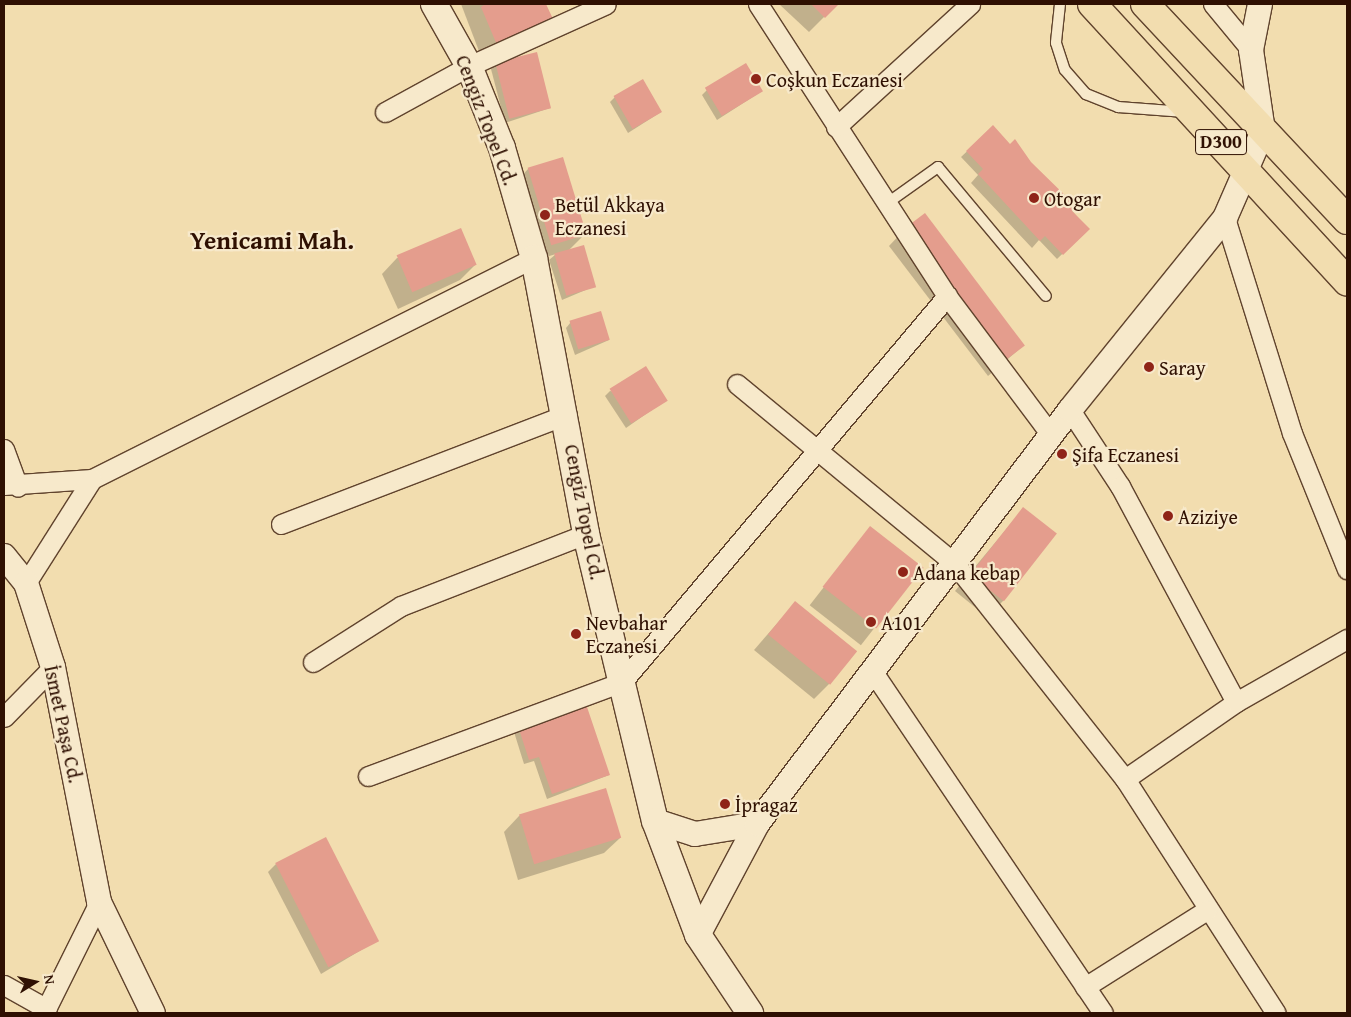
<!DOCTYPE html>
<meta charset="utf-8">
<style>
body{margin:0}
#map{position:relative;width:1351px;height:1017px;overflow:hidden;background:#f2ddaf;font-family:"Gentium Book Plus",serif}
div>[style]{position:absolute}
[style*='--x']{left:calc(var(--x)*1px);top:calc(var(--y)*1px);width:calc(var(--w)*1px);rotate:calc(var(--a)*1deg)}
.shadow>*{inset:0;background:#0003;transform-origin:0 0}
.building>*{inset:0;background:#e49d8d;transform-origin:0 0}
.roads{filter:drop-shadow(1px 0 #60432d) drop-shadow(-1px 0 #60432d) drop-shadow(0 1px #60432d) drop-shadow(0 -1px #60432d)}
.service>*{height:10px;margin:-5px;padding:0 5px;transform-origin:5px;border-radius:5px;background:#f7e9cb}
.minor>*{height:19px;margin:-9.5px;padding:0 9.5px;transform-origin:9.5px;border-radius:9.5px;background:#f7e9cb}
.tertiary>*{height:24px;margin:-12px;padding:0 12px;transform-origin:12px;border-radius:12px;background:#f7e9cb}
.secondary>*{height:26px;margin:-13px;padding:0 13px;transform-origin:13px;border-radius:13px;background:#f7e9cb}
.trunk>*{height:28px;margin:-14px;padding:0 14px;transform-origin:14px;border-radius:14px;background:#f2ddaf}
.dots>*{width:14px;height:14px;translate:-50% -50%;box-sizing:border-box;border:2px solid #f7e9cb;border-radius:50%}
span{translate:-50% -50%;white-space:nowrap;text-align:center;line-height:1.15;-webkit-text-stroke:4.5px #f7e9cb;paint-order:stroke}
.shield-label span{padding:1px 4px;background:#f7e9cb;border:1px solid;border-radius:4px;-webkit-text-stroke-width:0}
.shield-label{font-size:19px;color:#2f1002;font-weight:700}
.poi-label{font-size:20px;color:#2f1002}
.left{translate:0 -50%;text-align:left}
.street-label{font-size:20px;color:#2f1002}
.district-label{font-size:25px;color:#2f1002;font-weight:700}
.frame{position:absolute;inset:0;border:5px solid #2f1002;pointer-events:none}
.north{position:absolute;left:10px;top:957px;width:50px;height:50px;-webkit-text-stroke:4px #f7e9cb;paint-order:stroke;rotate:80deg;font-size:14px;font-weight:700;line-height:20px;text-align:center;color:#2f1002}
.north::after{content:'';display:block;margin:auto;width:18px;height:22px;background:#2f1002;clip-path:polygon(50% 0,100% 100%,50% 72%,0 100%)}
</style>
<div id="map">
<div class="shadow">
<i style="clip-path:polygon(461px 4px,543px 4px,551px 19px,482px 59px)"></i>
<i style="clip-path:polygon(779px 4px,837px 4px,809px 32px)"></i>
<i style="clip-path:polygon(496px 64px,550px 108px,505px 123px,491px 69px)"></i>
<i style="clip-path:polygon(707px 90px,762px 91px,717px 120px,702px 95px)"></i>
<i style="clip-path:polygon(615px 97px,661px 112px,628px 133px,610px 102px)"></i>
<i style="clip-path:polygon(993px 127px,1005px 151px,1030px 163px,1088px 229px,1057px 259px,1039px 240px,1032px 248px,971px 183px,978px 175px,961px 157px)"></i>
<i style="clip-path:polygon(562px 158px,585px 234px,568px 251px,595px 286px,562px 300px,549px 260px,556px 254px,536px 260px,513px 185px,528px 169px)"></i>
<i style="clip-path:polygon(904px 230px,1024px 345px,988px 376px,889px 246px)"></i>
<i style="clip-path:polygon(397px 258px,476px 264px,460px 280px,398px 309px,382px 274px)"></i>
<i style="clip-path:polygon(571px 322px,609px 340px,575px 355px,566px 328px)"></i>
<i style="clip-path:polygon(610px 391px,666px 400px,626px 428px,605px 396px)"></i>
<i style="clip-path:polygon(1023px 509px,1003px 601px,987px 617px,955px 591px)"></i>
<i style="left:870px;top:528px;width:65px;height:98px;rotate:38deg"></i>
<i style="clip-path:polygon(795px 603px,830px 683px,814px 699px,754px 650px)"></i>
<i style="clip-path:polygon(519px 727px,609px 775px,547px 799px,534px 761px,524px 764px,514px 732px)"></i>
<i style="clip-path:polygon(605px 790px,620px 838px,604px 853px,518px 880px,504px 832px,519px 816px)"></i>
<i style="clip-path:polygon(276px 864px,378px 940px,321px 974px,268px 872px)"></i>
</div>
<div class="building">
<i style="clip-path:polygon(485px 4px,546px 4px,553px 19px,497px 45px,481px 7px)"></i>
<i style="clip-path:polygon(811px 4px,839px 4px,825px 18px)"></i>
<i style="left:537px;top:52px;width:58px;height:43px;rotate:76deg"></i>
<i style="left:746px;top:63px;width:33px;height:48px;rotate:59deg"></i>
<i style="left:643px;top:79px;width:38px;height:34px;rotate:60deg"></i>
<i style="clip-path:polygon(993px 125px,1010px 144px,1015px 139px,1031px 162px,1077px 207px,1072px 211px,1090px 229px,1063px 255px,1045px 236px,1040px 241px,978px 174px,983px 169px,966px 151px)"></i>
<i style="left:563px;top:157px;width:81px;height:37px;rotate:73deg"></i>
<i style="left:925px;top:213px;width:166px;height:27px;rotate:53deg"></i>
<i style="left:461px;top:228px;width:40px;height:70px;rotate:67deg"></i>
<i style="left:584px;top:245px;width:44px;height:31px;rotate:74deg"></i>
<i style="left:601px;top:311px;width:30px;height:33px;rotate:73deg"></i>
<i style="left:646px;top:366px;width:41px;height:43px;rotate:58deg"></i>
<i style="left:1023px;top:507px;width:43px;height:86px;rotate:38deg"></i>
<i style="left:870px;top:526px;width:68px;height:77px;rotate:38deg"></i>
<i style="left:795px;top:601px;width:80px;height:43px;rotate:39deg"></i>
<i style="clip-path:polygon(586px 704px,610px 775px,552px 794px,539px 757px,529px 760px,518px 726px)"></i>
<i style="left:606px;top:788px;width:52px;height:91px;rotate:73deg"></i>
<i style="left:326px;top:837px;width:117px;height:57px;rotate:63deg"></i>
</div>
<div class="roads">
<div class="service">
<i style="--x:1060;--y:4;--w:39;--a:96"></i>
<i style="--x:1056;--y:43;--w:28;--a:72"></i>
<i style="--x:1065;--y:70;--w:32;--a:49"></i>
<i style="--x:1086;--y:94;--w:35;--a:22"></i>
<i style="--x:1118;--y:107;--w:67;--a:4.3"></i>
<i style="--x:886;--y:204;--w:64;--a:-35.4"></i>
<i style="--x:938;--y:167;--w:168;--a:50.1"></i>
</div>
<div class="minor">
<i style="--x:758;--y:4;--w:348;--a:57.1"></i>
<i style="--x:947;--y:296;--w:174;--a:53.2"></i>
<i style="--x:1213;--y:4;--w:60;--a:50.4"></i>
<i style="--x:385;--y:112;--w:96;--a:-28.7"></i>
<i style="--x:469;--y:66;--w:150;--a:-24.3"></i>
<i style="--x:836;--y:127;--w:182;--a:-42.5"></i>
<i style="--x:1225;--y:218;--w:225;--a:72.7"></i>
<i style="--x:1292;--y:433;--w:147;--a:68"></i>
<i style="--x:737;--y:384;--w:283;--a:39.5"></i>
<i style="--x:955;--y:564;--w:274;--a:51.7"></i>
<i style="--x:1125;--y:779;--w:278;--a:57.2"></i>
<i style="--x:1070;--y:410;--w:91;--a:56.7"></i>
<i style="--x:1120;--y:486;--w:245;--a:61.8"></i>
<i style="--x:4;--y:449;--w:40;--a:69.8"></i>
<i style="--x:4;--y:485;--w:88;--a:-3.9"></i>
<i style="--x:92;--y:479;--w:494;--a:-26.6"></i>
<i style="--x:281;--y:524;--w:306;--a:-21"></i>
<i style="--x:26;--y:583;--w:123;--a:-57.6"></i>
<i style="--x:313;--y:662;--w:104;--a:-32.5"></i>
<i style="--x:401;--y:606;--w:199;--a:-21.3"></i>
<i style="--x:873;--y:672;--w:411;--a:56"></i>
<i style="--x:4;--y:717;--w:70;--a:-45.6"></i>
<i style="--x:368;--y:776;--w:271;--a:-20.3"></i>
<i style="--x:622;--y:682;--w:505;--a:-49.9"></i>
<i style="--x:1125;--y:779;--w:135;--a:-34.7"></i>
<i style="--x:1236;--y:702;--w:128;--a:-29.6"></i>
<i style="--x:4;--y:985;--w:49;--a:29.2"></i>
<i style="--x:1085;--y:987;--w:144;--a:-32.3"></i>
<i style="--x:44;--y:1013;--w:124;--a:-63.6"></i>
</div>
<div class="tertiary">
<i style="--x:4;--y:556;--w:35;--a:51"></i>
<i style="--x:26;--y:583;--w:88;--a:72.2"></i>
<i style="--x:53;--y:667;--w:239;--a:78.9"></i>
<i style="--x:99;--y:902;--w:123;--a:64.1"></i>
<i style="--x:655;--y:821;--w:42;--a:18"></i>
<i style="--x:695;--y:834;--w:63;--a:-9.2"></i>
<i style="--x:698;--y:935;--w:126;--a:-62"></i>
<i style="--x:757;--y:824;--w:519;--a:-52.91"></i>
<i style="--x:1070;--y:410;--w:247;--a:-51.1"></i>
<i style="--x:1225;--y:218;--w:95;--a:-66.4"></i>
<i style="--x:1263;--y:131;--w:82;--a:-98.4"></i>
<i style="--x:1251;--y:50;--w:47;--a:-78.9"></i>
</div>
<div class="secondary">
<i style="--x:434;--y:4;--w:71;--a:60.6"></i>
<i style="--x:469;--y:66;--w:88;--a:68.1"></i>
<i style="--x:502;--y:148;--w:115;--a:73.8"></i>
<i style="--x:534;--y:258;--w:281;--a:79.3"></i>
<i style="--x:586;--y:534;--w:295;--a:76.5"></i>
<i style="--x:655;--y:821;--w:122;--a:69.3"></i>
<i style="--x:698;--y:935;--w:94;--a:56.3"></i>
</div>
<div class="trunk">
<i style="--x:1092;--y:4;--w:377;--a:47.4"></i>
<i style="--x:1145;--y:4;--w:296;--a:46.9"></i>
</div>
</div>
<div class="dots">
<i style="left:756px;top:79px;background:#8f2418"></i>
<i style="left:1034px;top:198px;background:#8f2418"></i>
<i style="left:545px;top:215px;background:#8f2418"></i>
<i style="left:1149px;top:367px;background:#8f2418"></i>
<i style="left:1062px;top:454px;background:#8f2418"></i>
<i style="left:1168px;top:516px;background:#8f2418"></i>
<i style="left:903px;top:572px;background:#8f2418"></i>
<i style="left:871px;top:622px;background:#8f2418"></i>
<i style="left:576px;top:634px;background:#8f2418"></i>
<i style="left:725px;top:804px;background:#8f2418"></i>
</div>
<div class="shield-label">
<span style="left:1221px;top:142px">D300</span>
</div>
<div class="poi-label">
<span class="left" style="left:766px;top:79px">Coşkun Eczanesi</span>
<span class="left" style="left:1044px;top:198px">Otogar</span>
<span class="left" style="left:555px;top:216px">Betül Akkaya<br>Eczanesi</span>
<span class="left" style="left:1159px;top:367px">Saray</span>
<span class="left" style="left:1072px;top:454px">Şifa Eczanesi</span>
<span class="left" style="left:1178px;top:516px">Aziziye</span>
<span class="left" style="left:913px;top:572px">Adana kebap</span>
<span class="left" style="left:586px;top:634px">Nevbahar<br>Eczanesi</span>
<span class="left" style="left:881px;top:622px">A101</span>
<span class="left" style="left:735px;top:804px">İpragaz</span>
</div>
<div class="street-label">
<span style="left:487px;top:120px;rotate:69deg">Cengiz Topel Cd.</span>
<span style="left:585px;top:512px;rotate:79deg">Cengiz Topel Cd.</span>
<span style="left:64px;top:724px;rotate:78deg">İsmet Paşa Cd.</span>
</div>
<div class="district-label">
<span style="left:272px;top:240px">Yenicami Mah.</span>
</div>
<div class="frame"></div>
<div class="north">N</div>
</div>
